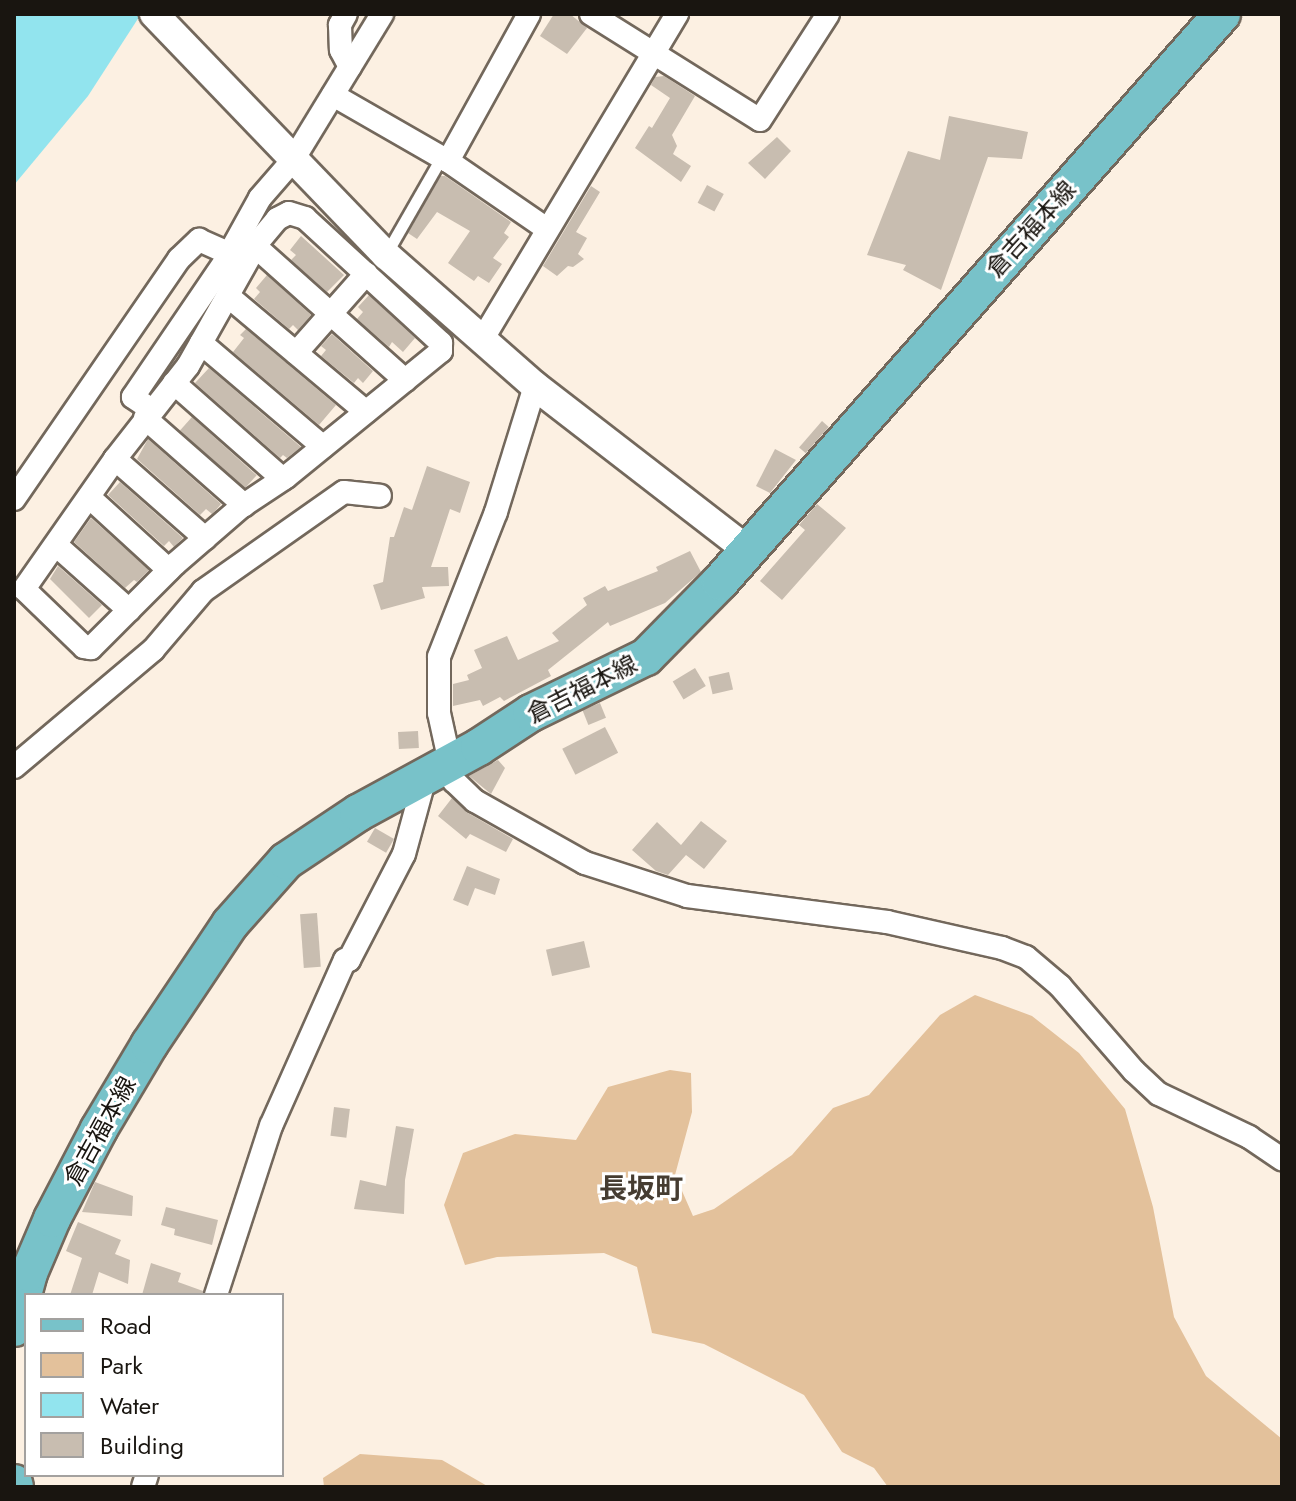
<!DOCTYPE html>
<meta charset="utf-8">
<style>
body{margin:0}
#map{position:relative;width:1296px;height:1501px;overflow:hidden;background:#fcf0e2;font-family:Jost,"Noto Sans JP",sans-serif}
div>[style]{position:absolute}
[style*='--x']{left:calc(var(--x)*1px);top:calc(var(--y)*1px);width:calc(var(--w)*1px);rotate:calc(var(--a)*1deg)}
.green>*{inset:0;background:#e3c19b}
.water>*{inset:0;background:#92e4ee}
.building>*{inset:0;background:#c8bdb0;transform-origin:0 0}
.roads{filter:drop-shadow(2px 0 #73685c) drop-shadow(-2px 0 #73685c) drop-shadow(0 2px #73685c) drop-shadow(0 -2px #73685c)}
.service>*{height:11px;margin:-5.5px;padding:0 5.5px;transform-origin:5.5px;border-radius:5.5px;background:#fff}
.minor>*{height:22px;margin:-11px;padding:0 11px;transform-origin:11px;border-radius:11px;background:#fff}
.tertiary>*{height:28px;margin:-14px;padding:0 14px;transform-origin:14px;border-radius:14px;background:#fff}
.primary>*{height:36px;margin:-18px;padding:0 18px;transform-origin:18px;border-radius:18px;background:#78c2c9}
span{translate:-50% -50%;white-space:nowrap;text-align:center;line-height:1.15;-webkit-text-stroke:6px #fff;paint-order:stroke}
.street-label{font-size:24px;color:#191510}
.quarter-label{font-size:28px;color:#453c31;font-weight:700}
.frame{position:absolute;inset:0;border:16px solid #191510;pointer-events:none}
.legend{position:absolute;left:24px;top:1293px;width:260px;height:184px;box-sizing:border-box;background:#fff;border:2px solid #a3a19f;margin:0;padding:10px 14px;list-style:none;font-size:24px;color:#191510}
.legend li{display:flex;align-items:center;gap:16px;height:40px}
.legend b{width:40px;border:2px solid #a3a19f}
</style>
<div id="map">
<div class="green">
<i style="clip-path:polygon(975px 995px,1032px 1016px,1079px 1053px,1125px 1109px,1153px 1207px,1174px 1317px,1206px 1376px,1282px 1439px,1282px 1487px,888px 1487px,874px 1468px,842px 1452px,804px 1395px,704px 1344px,652px 1333px,637px 1267px,604px 1253px,497px 1257px,465px 1265px,444px 1205px,463px 1153px,515px 1134px,576px 1140px,608px 1087px,670px 1070px,691px 1073px,692px 1112px,675px 1175px,693px 1216px,714px 1209px,792px 1155px,833px 1108px,869px 1095px,940px 1015px)"></i>
<i style="clip-path:polygon(360px 1454px,442px 1460px,489px 1487px,324px 1487px,323px 1478px)"></i>
</div>
<div class="water">
<i style="clip-path:polygon(14px 14px,141px 14px,88px 96px,14px 185px)"></i>
</div>
<div class="building">
<i style="clip-path:polygon(554px 14px,570px 14px,587px 28px,567px 54px,540px 36px)"></i>
<i style="clip-path:polygon(664px 76px,695px 96px,672px 135px,677px 146px,673px 154px,691px 166px,681px 182px,635px 148px,649px 126px,652px 128px,670px 98px,651px 85px,655px 77px)"></i>
<i style="clip-path:polygon(949px 116px,1028px 132px,1022px 159px,988px 157px,941px 290px,903px 270px,906px 265px,867px 255px,908px 151px,940px 160px)"></i>
<i style="clip-path:polygon(777px 137px,791px 151px,765px 179px,748px 163px)"></i>
<i style="clip-path:polygon(440px 176px,445px 176px,511px 222px,504px 233px,509px 237px,493px 258px,502px 264px,489px 283px,478px 276px,474px 281px,448px 263px,470px 231px,437px 212px,417px 239px,408px 233px)"></i>
<i style="left:707px;top:185px;width:19px;height:20px;rotate:28deg"></i>
<i style="clip-path:polygon(591px 186px,600px 192px,576px 232px,587px 238px,578px 254px,584px 259px,573px 267px,568px 266px,557px 276px,543px 266px)"></i>
<i style="clip-path:polygon(301px 236px,344px 275px,327px 292px,291px 260px,296px 255px,290px 250px)"></i>
<i style="clip-path:polygon(267px 275px,311px 315px,298px 330px,293px 325px,289px 329px,254px 299px,260px 292px,256px 288px)"></i>
<i style="clip-path:polygon(369px 295px,415px 338px,403px 352px,392px 342px,389px 347px,357px 319px,363px 312px,358px 307px)"></i>
<i style="clip-path:polygon(246px 329px,336px 405px,319px 425px,233px 352px,244px 338px,240px 335px)"></i>
<i style="clip-path:polygon(332px 334px,373px 371px,363px 383px,358px 378px,354px 383px,321px 356px,326px 350px,321px 346px)"></i>
<i style="clip-path:polygon(209px 368px,301px 447px,287px 458px,283px 455px,280px 458px,195px 383px)"></i>
<i style="left:192px;top:417px;width:87px;height:18px;rotate:42deg"></i>
<i style="left:822px;top:421px;width:9px;height:35px;rotate:41deg"></i>
<i style="clip-path:polygon(148px 439px,221px 504px,216px 510px,212px 514px,206px 509px,200px 515px,137px 459px)"></i>
<i style="clip-path:polygon(775px 449px,796px 460px,770px 493px,756px 486px)"></i>
<i style="clip-path:polygon(427px 466px,470px 482px,460px 513px,450px 509px,431px 567px,448px 567px,449px 586px,422px 587px,425px 598px,381px 610px,373px 585px,383px 582px,390px 537px,394px 537px,404px 507px,412px 510px)"></i>
<i style="clip-path:polygon(120px 482px,183px 538px,174px 547px,169px 541px,164px 546px,108px 495px)"></i>
<i style="clip-path:polygon(817px 504px,846px 528px,782px 600px,760px 581px,805px 530px,799px 525px)"></i>
<i style="clip-path:polygon(91px 518px,149px 570px,137px 582px,134px 580px,125px 588px,74px 542px)"></i>
<i style="clip-path:polygon(690px 551px,701px 572px,665px 603px,610px 626px,608px 622px,548px 670px,551px 676px,504px 701px,500px 697px,483px 706px,480px 700px,453px 706px,453px 684px,469px 680px,467px 675px,482px 668px,474px 650px,507px 636px,518px 660px,559px 641px,552px 633px,587px 605px,583px 598px,605px 586px,608px 591px,658px 571px,656px 567px)"></i>
<i style="clip-path:polygon(58px 566px,102px 605px,89px 618px,50px 579px)"></i>
<i style="left:695px;top:668px;width:21px;height:26px;rotate:59deg"></i>
<i style="left:729px;top:672px;width:18px;height:21px;rotate:77deg"></i>
<i style="left:600px;top:703px;width:16px;height:19px;rotate:68deg"></i>
<i style="left:605px;top:727px;width:29px;height:48px;rotate:63deg"></i>
<i style="left:418px;top:731px;width:17px;height:20px;rotate:87deg"></i>
<i style="clip-path:polygon(498px 760px,505px 768px,491px 794px,469px 776px)"></i>
<i style="clip-path:polygon(452px 798px,468px 813px,513px 839px,506px 852px,470px 834px,466px 839px,438px 816px)"></i>
<i style="clip-path:polygon(701px 821px,727px 841px,704px 869px,686px 855px,668px 875px,656px 871px,632px 850px,657px 822px,681px 845px)"></i>
<i style="left:375px;top:828px;width:22px;height:16px;rotate:30deg"></i>
<i style="clip-path:polygon(467px 866px,500px 879px,495px 895px,475px 888px,468px 906px,453px 900px)"></i>
<i style="left:317px;top:913px;width:54px;height:17px;rotate:86deg"></i>
<i style="left:584px;top:941px;width:27px;height:39px;rotate:77deg"></i>
<i style="left:334px;top:1107px;width:16px;height:29px;rotate:7deg"></i>
<i style="clip-path:polygon(396px 1126px,414px 1129px,405px 1180px,404px 1214px,354px 1209px,360px 1180px,386px 1186px)"></i>
<i style="clip-path:polygon(95px 1182px,133px 1196px,132px 1216px,82px 1212px)"></i>
<i style="clip-path:polygon(166px 1207px,218px 1220px,212px 1245px,174px 1235px,175px 1229px,161px 1225px)"></i>
<i style="clip-path:polygon(78px 1222px,121px 1240px,115px 1254px,130px 1260px,128px 1284px,99px 1272px,92px 1295px,70px 1295px,82px 1258px,66px 1251px)"></i>
<i style="clip-path:polygon(151px 1263px,181px 1273px,178px 1282px,203px 1291px,202px 1295px,142px 1295px)"></i>
</div>
<div class="roads">
<div class="service">
<i style="--x:386;--y:254;--w:111;--a:-60.2"></i>
</div>
<div class="minor">
<i style="--x:346;--y:14;--w:13;--a:119"></i>
<i style="--x:340;--y:25;--w:25;--a:88"></i>
<i style="--x:341;--y:50;--w:19;--a:62"></i>
<i style="--x:591;--y:14;--w:199;--a:32.1"></i>
<i style="--x:760;--y:120;--w:126;--a:-57.3"></i>
<i style="--x:333;--y:95;--w:133;--a:29.9"></i>
<i style="--x:448;--y:161;--w:120;--a:34.5"></i>
<i style="--x:448;--y:161;--w:168;--a:-61.1"></i>
<i style="--x:289;--y:213;--w:17;--a:17"></i>
<i style="--x:305;--y:218;--w:185;--a:42.6"></i>
<i style="--x:441;--y:343;--w:8;--a:90"></i>
<i style="--x:441;--y:351;--w:200;--a:140.9"></i>
<i style="--x:286;--y:477;--w:54;--a:146.3"></i>
<i style="--x:241;--y:507;--w:87;--a:139.2"></i>
<i style="--x:175;--y:564;--w:119;--a:135"></i>
<i style="--x:91;--y:648;--w:7;--a:-172"></i>
<i style="--x:84;--y:647;--w:83;--a:-136"></i>
<i style="--x:24;--y:589;--w:159;--a:-55"></i>
<i style="--x:115;--y:459;--w:118;--a:-51.9"></i>
<i style="--x:188;--y:366;--w:142;--a:-60.6"></i>
<i style="--x:258;--y:242;--w:30;--a:-50"></i>
<i style="--x:277;--y:219;--w:13;--a:-27"></i>
<i style="--x:256;--y:247;--w:200;--a:41.8"></i>
<i style="--x:228;--y:296;--w:180;--a:40"></i>
<i style="--x:482;--y:340;--w:380;--a:-59.1"></i>
<i style="--x:201;--y:343;--w:160;--a:40.4"></i>
<i style="--x:296;--y:353;--w:106;--a:-48.5"></i>
<i style="--x:174;--y:383;--w:145;--a:41.4"></i>
<i style="--x:535;--y:386;--w:132;--a:107.2"></i>
<i style="--x:496;--y:512;--w:156;--a:111.5"></i>
<i style="--x:439;--y:657;--w:56;--a:90"></i>
<i style="--x:439;--y:713;--w:70;--a:77.6"></i>
<i style="--x:454;--y:781;--w:29;--a:44"></i>
<i style="--x:475;--y:801;--w:126;--a:29.4"></i>
<i style="--x:585;--y:863;--w:107;--a:17.9"></i>
<i style="--x:687;--y:896;--w:202;--a:7.4"></i>
<i style="--x:887;--y:922;--w:118;--a:12.7"></i>
<i style="--x:1002;--y:948;--w:26;--a:21"></i>
<i style="--x:1026;--y:957;--w:45;--a:40.5"></i>
<i style="--x:1060;--y:986;--w:113;--a:49"></i>
<i style="--x:1134;--y:1071;--w:34;--a:43"></i>
<i style="--x:1159;--y:1094;--w:100;--a:25.5"></i>
<i style="--x:1249;--y:1137;--w:40;--a:34"></i>
<i style="--x:152;--y:410;--w:23;--a:-146"></i>
<i style="--x:133;--y:397;--w:162;--a:-55.8"></i>
<i style="--x:224;--y:263;--w:74;--a:-61"></i>
<i style="--x:260;--y:198;--w:50;--a:-49"></i>
<i style="--x:293;--y:160;--w:171;--a:-58.6"></i>
<i style="--x:145;--y:418;--w:132;--a:41.3"></i>
<i style="--x:115;--y:459;--w:120;--a:41.3"></i>
<i style="--x:89;--y:497;--w:108;--a:42.4"></i>
<i style="--x:14;--y:499;--w:291;--a:-55.5"></i>
<i style="--x:179;--y:259;--w:28;--a:-44"></i>
<i style="--x:199;--y:240;--w:34;--a:24"></i>
<i style="--x:56;--y:545;--w:98;--a:41.7"></i>
<i style="--x:14;--y:767;--w:182;--a:-40.1"></i>
<i style="--x:153;--y:650;--w:77;--a:-49.7"></i>
<i style="--x:203;--y:591;--w:172;--a:-35.1"></i>
<i style="--x:344;--y:492;--w:36;--a:6"></i>
<i style="--x:216;--y:1295;--w:178;--a:-72"></i>
<i style="--x:271;--y:1126;--w:182;--a:-66"></i>
<i style="--x:345;--y:960;--w:4;--a:0"></i>
<i style="--x:349;--y:960;--w:119;--a:-62.6"></i>
<i style="--x:404;--y:854;--w:80;--a:-74.7"></i>
<i style="--x:143;--y:1487;--w:13;--a:-72"></i>
</div>
<div class="tertiary">
<i style="--x:154;--y:14;--w:335;--a:46.1"></i>
<i style="--x:386;--y:255;--w:198;--a:41.3"></i>
<i style="--x:535;--y:386;--w:268;--a:37.7"></i>
</div>
<div class="primary">
<i style="--x:14;--y:1328;--w:57;--a:-74.7"></i>
<i style="--x:29;--y:1273;--w:59;--a:-66.9"></i>
<i style="--x:52;--y:1219;--w:102;--a:-62.4"></i>
<i style="--x:99;--y:1129;--w:98;--a:-59.2"></i>
<i style="--x:149;--y:1045;--w:146;--a:-56.2"></i>
<i style="--x:230;--y:924;--w:84;--a:-48.4"></i>
<i style="--x:286;--y:861;--w:87;--a:-33.7"></i>
<i style="--x:358;--y:813;--w:138;--a:-28.6"></i>
<i style="--x:479;--y:747;--w:62;--a:-33.2"></i>
<i style="--x:531;--y:713;--w:128;--a:-26"></i>
<i style="--x:646;--y:657;--w:105;--a:-45.4"></i>
<i style="--x:720;--y:582;--w:758;--a:-48.53"></i>
<i style="--x:14;--y:1483;--w:4;--a:76"></i>
</div>
</div>
<div class="street-label">
<span style="left:1031px;top:229px;rotate:-48deg">倉吉福本線</span>
<span style="left:582px;top:689px;rotate:-27deg">倉吉福本線</span>
<span style="left:100px;top:1131px;rotate:-61deg">倉吉福本線</span>
</div>
<div class="quarter-label">
<span style="left:641px;top:1189px">長坂町</span>
</div>
<div class="frame"></div>
<ul class="legend">
<li><b style="height:10px;background:#78c2c9"></b>Road</li>
<li><b style="height:22px;background:#e3c19b"></b>Park</li>
<li><b style="height:22px;background:#92e4ee"></b>Water</li>
<li><b style="height:22px;background:#c8bdb0"></b>Building</li>
</ul>
</div>
